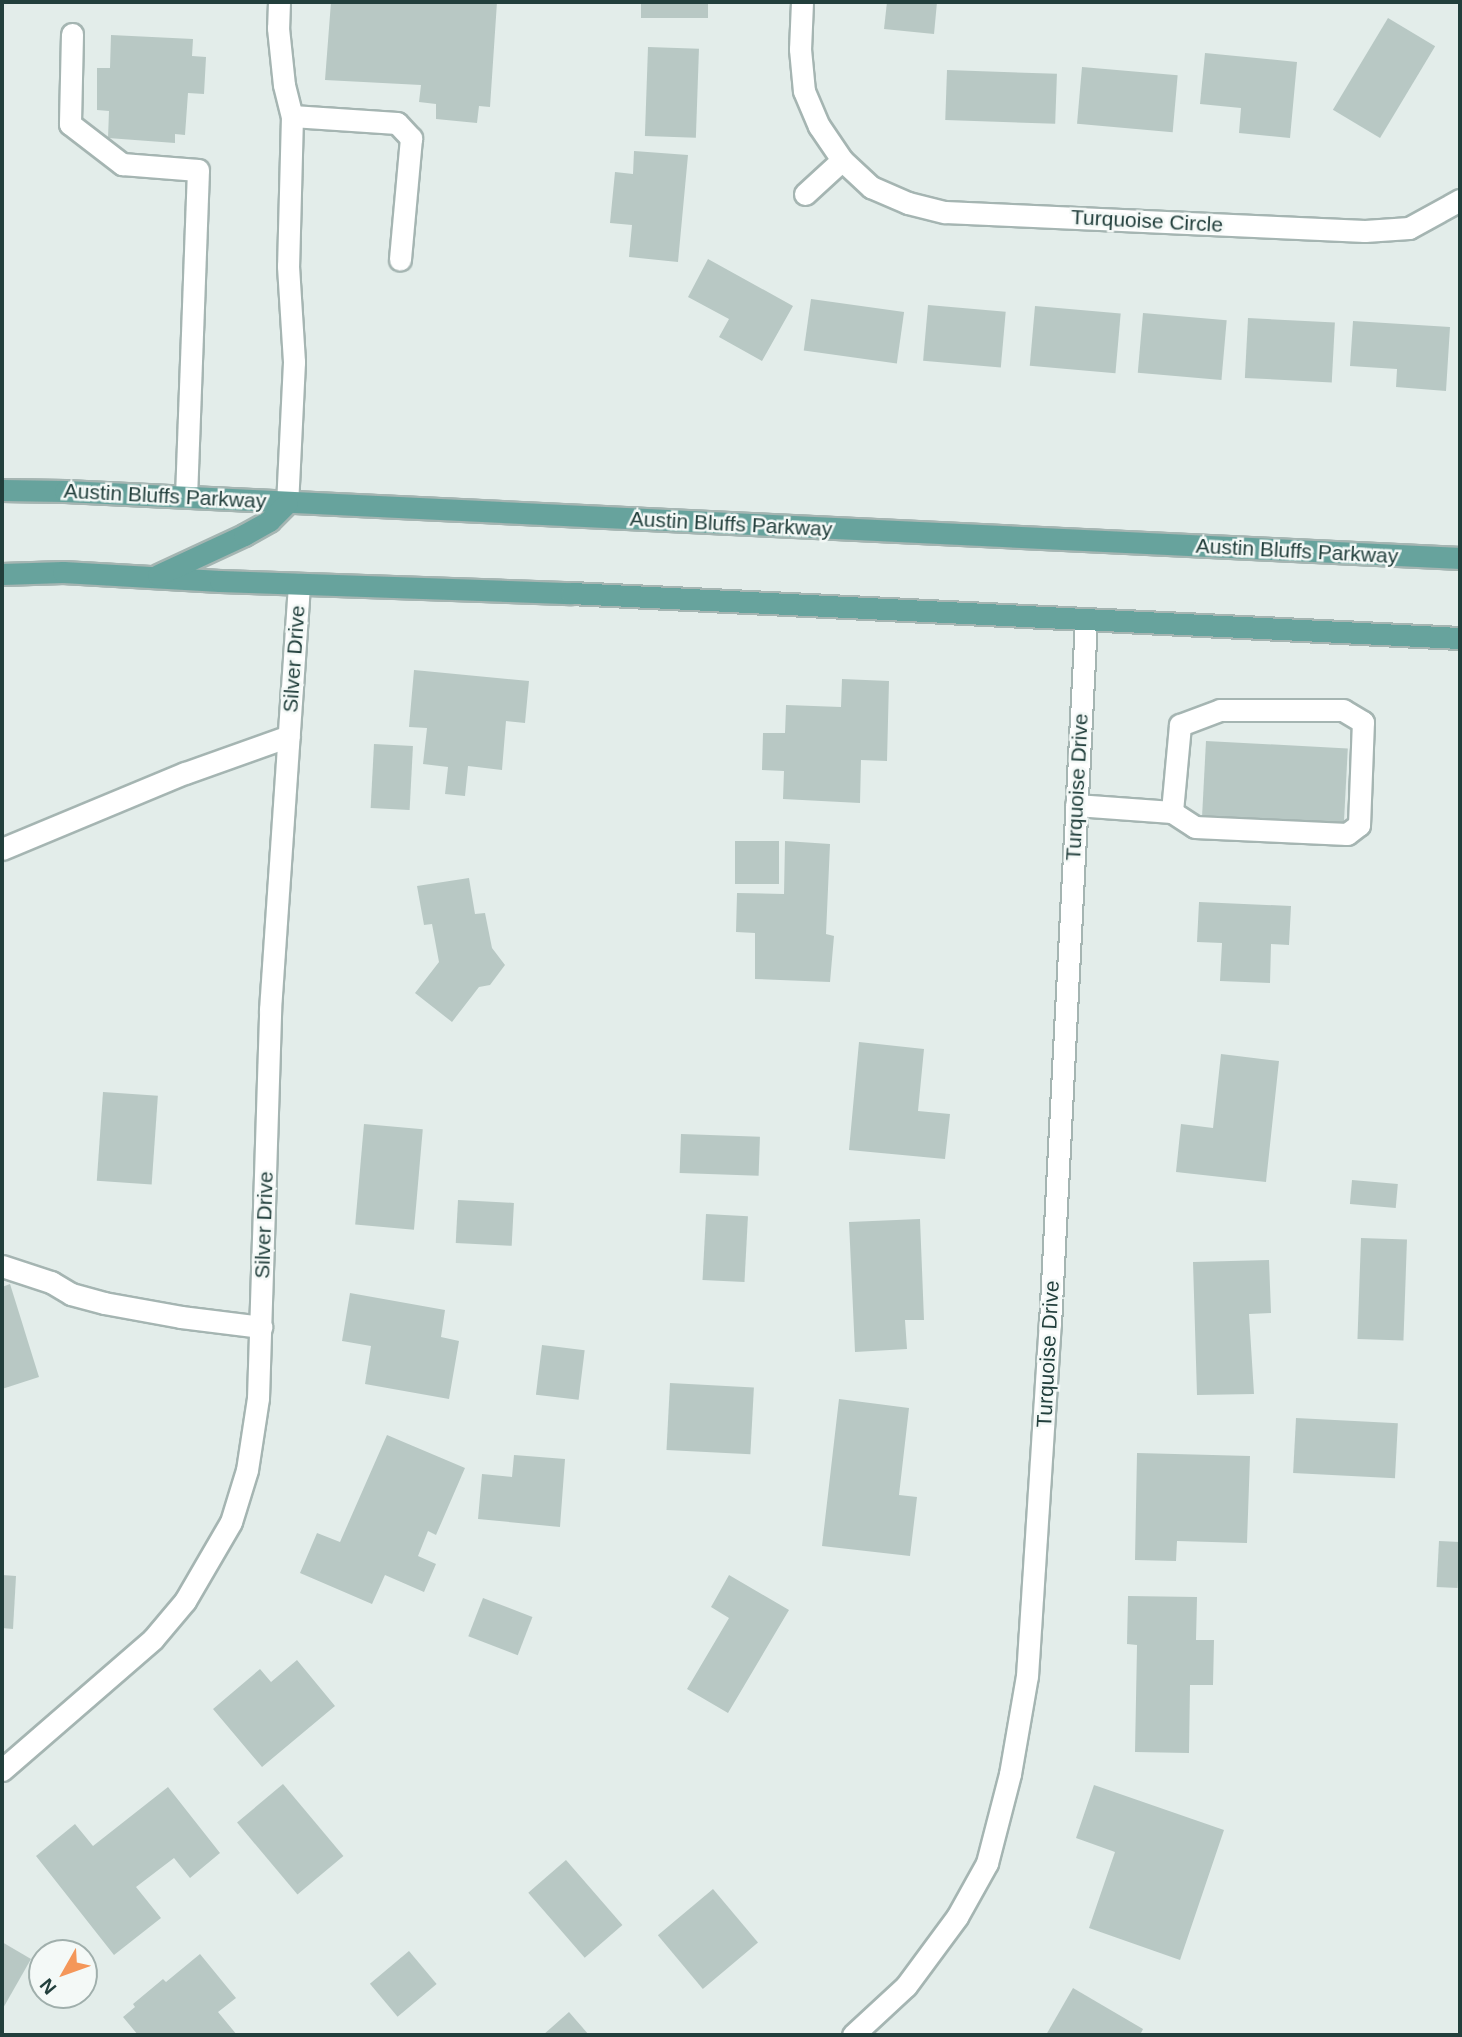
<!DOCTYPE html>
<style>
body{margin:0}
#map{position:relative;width:1462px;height:2037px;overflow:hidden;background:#e3edea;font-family:Arial,sans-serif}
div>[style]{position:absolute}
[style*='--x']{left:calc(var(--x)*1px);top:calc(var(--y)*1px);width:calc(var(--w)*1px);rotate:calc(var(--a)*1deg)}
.building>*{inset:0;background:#b8c8c4;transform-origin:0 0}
.roads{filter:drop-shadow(2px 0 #a5b5b2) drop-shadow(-2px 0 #a5b5b2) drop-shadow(0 2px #a5b5b2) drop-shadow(0 -2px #a5b5b2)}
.minor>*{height:21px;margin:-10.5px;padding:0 10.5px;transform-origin:10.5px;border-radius:10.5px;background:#fff}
.major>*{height:21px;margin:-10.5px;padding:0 10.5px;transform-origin:10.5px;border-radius:10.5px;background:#67a39d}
span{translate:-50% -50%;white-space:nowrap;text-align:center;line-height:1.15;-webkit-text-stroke:5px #f4f9f7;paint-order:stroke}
.street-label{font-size:21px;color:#223f3c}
.frame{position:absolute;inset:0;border:4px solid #223f3c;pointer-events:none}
.north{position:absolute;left:28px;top:1939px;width:70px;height:70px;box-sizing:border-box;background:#f4f9f7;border:2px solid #a0afac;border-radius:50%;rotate:230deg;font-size:19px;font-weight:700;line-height:28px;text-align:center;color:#223f3c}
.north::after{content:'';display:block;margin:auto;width:24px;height:32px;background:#f4975a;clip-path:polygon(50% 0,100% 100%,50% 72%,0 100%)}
</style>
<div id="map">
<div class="building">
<i style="clip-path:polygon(331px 2px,497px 2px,490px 107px,479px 106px,477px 123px,436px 119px,436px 104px,419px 102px,421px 85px,325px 80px)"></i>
<i style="left:641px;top:2px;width:67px;height:16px"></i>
<i style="clip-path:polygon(887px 2px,937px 2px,934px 34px,884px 29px)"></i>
<i style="left:1388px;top:18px;width:55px;height:107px;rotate:31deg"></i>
<i style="clip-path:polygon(111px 35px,193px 39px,192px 56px,206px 57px,204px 94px,188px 93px,185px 135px,175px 134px,175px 143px,108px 138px,109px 111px,97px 110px,97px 68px,110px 68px)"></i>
<i style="left:648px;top:47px;width:51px;height:89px;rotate:2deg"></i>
<i style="clip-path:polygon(1205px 53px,1297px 62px,1290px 138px,1239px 133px,1241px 108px,1200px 104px)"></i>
<i style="left:1082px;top:67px;width:96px;height:57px;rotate:5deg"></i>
<i style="left:947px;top:70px;width:110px;height:50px;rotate:2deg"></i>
<i style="clip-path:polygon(634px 151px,688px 155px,678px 262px,629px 257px,632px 225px,610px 223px,615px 172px,633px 174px)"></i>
<i style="clip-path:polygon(708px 259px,793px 306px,762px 361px,719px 337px,729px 319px,688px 297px)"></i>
<i style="left:811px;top:299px;width:94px;height:52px;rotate:8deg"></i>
<i style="left:928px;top:305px;width:78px;height:56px;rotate:5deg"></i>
<i style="left:1035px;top:306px;width:86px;height:60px;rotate:5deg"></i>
<i style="left:1143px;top:313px;width:84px;height:60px;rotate:5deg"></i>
<i style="left:1248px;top:318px;width:87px;height:60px;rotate:3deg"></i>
<i style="clip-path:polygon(1353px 321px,1450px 327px,1446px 391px,1396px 387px,1397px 369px,1350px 366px)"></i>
<i style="clip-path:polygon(414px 670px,529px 681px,525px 723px,506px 721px,502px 770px,468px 766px,465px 796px,445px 794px,448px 767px,423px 764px,427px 728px,409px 727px)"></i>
<i style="clip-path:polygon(842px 679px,889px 681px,887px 761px,861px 760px,860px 803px,783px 799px,784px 771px,762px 770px,763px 733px,785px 733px,786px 705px,841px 707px)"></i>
<i style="left:1206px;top:741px;width:142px;height:78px;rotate:3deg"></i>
<i style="left:374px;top:744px;width:39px;height:64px;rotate:3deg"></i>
<i style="left:735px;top:841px;width:44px;height:43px"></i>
<i style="clip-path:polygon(785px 841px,830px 844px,826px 934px,834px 936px,830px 982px,755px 979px,755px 933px,736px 932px,737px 893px,784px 894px)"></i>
<i style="clip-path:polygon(469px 878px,475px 914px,485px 913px,492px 948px,505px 965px,490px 985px,479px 987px,452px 1022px,415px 993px,439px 962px,432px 924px,424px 925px,417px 886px)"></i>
<i style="clip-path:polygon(1199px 902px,1291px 906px,1289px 945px,1271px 944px,1270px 983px,1220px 981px,1222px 943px,1197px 942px)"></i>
<i style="clip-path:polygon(859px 1042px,924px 1049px,918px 1111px,950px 1114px,945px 1159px,849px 1150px)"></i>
<i style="clip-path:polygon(1221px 1054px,1279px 1061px,1266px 1182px,1176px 1172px,1181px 1124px,1213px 1128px)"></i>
<i style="left:103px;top:1092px;width:55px;height:89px;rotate:4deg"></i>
<i style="left:364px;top:1124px;width:59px;height:101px;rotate:5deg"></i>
<i style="left:681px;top:1134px;width:79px;height:39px;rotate:2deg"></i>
<i style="left:1352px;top:1180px;width:46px;height:24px;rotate:5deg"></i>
<i style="left:458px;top:1200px;width:56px;height:43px;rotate:3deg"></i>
<i style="left:706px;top:1214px;width:42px;height:66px;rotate:3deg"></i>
<i style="clip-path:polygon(920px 1219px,924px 1320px,905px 1320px,907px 1349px,855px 1352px,849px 1222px)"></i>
<i style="left:1361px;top:1238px;width:46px;height:101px;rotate:2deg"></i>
<i style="clip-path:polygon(1269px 1260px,1271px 1313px,1249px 1314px,1254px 1394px,1197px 1395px,1193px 1262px)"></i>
<i style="clip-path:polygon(10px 1284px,39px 1377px,2px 1389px,2px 1287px)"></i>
<i style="clip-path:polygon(350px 1293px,445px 1310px,441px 1337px,459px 1341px,449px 1399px,365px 1384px,371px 1346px,342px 1341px)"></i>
<i style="left:542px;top:1345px;width:43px;height:50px;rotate:7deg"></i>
<i style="left:670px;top:1383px;width:84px;height:67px;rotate:3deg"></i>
<i style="clip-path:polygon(839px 1399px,909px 1408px,899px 1495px,917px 1497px,910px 1556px,822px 1546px)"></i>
<i style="left:1296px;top:1418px;width:102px;height:55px;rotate:3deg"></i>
<i style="clip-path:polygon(387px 1435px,465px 1468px,436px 1535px,428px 1531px,418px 1556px,436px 1564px,424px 1592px,385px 1575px,372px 1604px,300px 1573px,317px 1533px,340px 1542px)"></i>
<i style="clip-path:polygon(1137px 1453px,1250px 1456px,1247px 1543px,1177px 1541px,1176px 1561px,1135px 1560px)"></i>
<i style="clip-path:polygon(514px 1455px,565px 1459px,560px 1527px,478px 1519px,482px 1474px,512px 1477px)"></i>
<i style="left:1439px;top:1541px;width:21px;height:46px;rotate:3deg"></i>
<i style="clip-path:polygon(2px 1575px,16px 1576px,13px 1629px,2px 1628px)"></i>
<i style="clip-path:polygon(729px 1575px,789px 1610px,728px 1713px,687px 1689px,729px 1618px,711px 1607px)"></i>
<i style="clip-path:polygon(1128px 1596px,1197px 1597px,1196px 1640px,1214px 1640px,1213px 1685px,1190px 1685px,1189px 1753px,1135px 1752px,1137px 1645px,1127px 1644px)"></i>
<i style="left:483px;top:1598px;width:53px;height:41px;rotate:21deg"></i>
<i style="clip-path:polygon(297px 1660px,335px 1706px,262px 1767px,213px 1709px,260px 1669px,271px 1682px)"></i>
<i style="left:283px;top:1784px;width:94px;height:60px;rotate:50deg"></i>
<i style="clip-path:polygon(1094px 1785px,1224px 1830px,1180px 1960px,1089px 1928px,1115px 1852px,1076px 1838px)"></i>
<i style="clip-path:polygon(168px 1787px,220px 1853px,190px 1878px,174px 1858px,136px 1887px,161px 1918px,114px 1955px,36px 1856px,75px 1824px,93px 1846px)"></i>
<i style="left:566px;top:1860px;width:86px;height:50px;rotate:49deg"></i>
<i style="left:713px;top:1889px;width:70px;height:72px;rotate:50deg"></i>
<i style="clip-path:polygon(2px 1942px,31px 1959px,2px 2010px)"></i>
<i style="left:409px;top:1951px;width:43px;height:51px;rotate:50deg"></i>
<i style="clip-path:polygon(200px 1954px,236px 1998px,218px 2012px,237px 2035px,138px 2035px,123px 2017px,135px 2007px,133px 2004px,163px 1979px,166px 1982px)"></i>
<i style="clip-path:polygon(1073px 1988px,1143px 2029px,1140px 2035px,1046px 2035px)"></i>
<i style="clip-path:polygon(569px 2012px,589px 2035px,543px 2035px)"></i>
</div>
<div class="roads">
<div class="minor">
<i style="--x:279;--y:2;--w:26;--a:92"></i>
<i style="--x:278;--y:28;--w:57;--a:84"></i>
<i style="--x:284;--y:85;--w:32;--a:76"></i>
<i style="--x:292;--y:116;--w:150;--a:91.5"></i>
<i style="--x:288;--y:266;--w:96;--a:86.4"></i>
<i style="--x:294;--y:362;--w:141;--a:92.8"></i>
<i style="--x:802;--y:2;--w:47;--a:92.4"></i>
<i style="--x:800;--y:49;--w:42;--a:84.6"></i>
<i style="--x:804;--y:91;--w:38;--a:67"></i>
<i style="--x:819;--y:126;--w:41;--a:55.9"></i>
<i style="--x:842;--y:160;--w:40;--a:43"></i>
<i style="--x:871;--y:187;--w:40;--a:23.4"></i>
<i style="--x:908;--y:203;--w:38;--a:14"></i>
<i style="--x:945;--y:212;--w:420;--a:2.6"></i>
<i style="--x:1365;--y:231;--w:44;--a:-3.9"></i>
<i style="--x:1409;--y:228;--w:58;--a:-28.8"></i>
<i style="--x:72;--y:34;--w:90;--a:91.3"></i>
<i style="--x:70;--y:124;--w:66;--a:37.6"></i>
<i style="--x:122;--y:164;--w:76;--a:4.5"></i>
<i style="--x:198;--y:170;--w:327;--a:92.1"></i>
<i style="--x:292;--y:116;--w:105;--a:3.8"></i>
<i style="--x:397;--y:123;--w:21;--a:47"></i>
<i style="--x:411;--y:138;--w:122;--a:95.2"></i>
<i style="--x:805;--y:194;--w:50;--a:-42.6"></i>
<i style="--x:1076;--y:805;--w:96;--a:4.2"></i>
<i style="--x:1172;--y:812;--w:27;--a:33"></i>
<i style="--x:1195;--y:827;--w:152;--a:2.6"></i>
<i style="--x:1347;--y:834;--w:15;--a:-37"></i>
<i style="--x:1359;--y:825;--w:103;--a:-87.8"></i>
<i style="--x:1363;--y:722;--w:23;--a:-149"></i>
<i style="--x:1343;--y:710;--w:123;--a:180"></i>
<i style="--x:1220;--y:710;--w:43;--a:159.4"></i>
<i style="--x:1180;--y:725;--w:87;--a:95.3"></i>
<i style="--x:2;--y:849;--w:198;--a:-22.6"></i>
<i style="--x:185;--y:773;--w:110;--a:-19.6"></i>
<i style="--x:2;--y:1266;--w:52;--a:18.1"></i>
<i style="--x:51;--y:1282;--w:23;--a:31"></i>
<i style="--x:71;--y:1294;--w:34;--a:15"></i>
<i style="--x:104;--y:1303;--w:78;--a:10.3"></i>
<i style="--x:181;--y:1317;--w:81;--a:7.1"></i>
<i style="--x:2;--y:1770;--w:200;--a:-40.9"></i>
<i style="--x:153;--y:1639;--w:50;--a:-49.9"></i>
<i style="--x:185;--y:1601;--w:91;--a:-59.8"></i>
<i style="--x:231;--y:1522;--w:54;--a:-72.9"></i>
<i style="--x:247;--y:1470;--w:73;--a:-81.3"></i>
<i style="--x:258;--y:1398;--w:388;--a:-88.2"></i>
<i style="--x:270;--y:1010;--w:427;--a:-86.1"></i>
<i style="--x:853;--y:2035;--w:72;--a:-42.8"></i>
<i style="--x:906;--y:1986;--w:86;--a:-53.5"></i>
<i style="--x:957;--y:1917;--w:62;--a:-60.9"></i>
<i style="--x:987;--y:1863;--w:92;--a:-75.5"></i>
<i style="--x:1010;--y:1774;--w:99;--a:-80.2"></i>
<i style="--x:1027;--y:1676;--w:353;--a:-86.3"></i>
<i style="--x:1050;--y:1324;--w:705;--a:-87.07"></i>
</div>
<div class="major">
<i style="--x:2;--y:490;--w:63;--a:0.9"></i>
<i style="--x:65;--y:491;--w:1397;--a:2.75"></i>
<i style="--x:2;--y:574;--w:61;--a:-1.9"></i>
<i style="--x:63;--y:572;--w:157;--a:3.3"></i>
<i style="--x:220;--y:581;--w:351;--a:2"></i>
<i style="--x:571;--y:593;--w:890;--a:2.9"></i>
<i style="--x:158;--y:575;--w:95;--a:-24.9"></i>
<i style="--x:244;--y:535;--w:29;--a:-29"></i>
<i style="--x:269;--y:521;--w:25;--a:-45"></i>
</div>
</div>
<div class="street-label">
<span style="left:1147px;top:221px;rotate:3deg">Turquoise Circle</span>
<span style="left:165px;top:496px;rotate:3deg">Austin Bluffs Parkway</span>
<span style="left:731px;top:524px;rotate:3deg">Austin Bluffs Parkway</span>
<span style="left:1297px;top:551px;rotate:3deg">Austin Bluffs Parkway</span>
<span style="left:294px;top:659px;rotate:-86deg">Silver Drive</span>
<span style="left:1077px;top:787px;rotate:-87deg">Turquoise Drive</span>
<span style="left:264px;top:1225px;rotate:-88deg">Silver Drive</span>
<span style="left:1048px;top:1354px;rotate:-87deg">Turquoise Drive</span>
</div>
<div class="frame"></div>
<div class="north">N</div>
</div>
